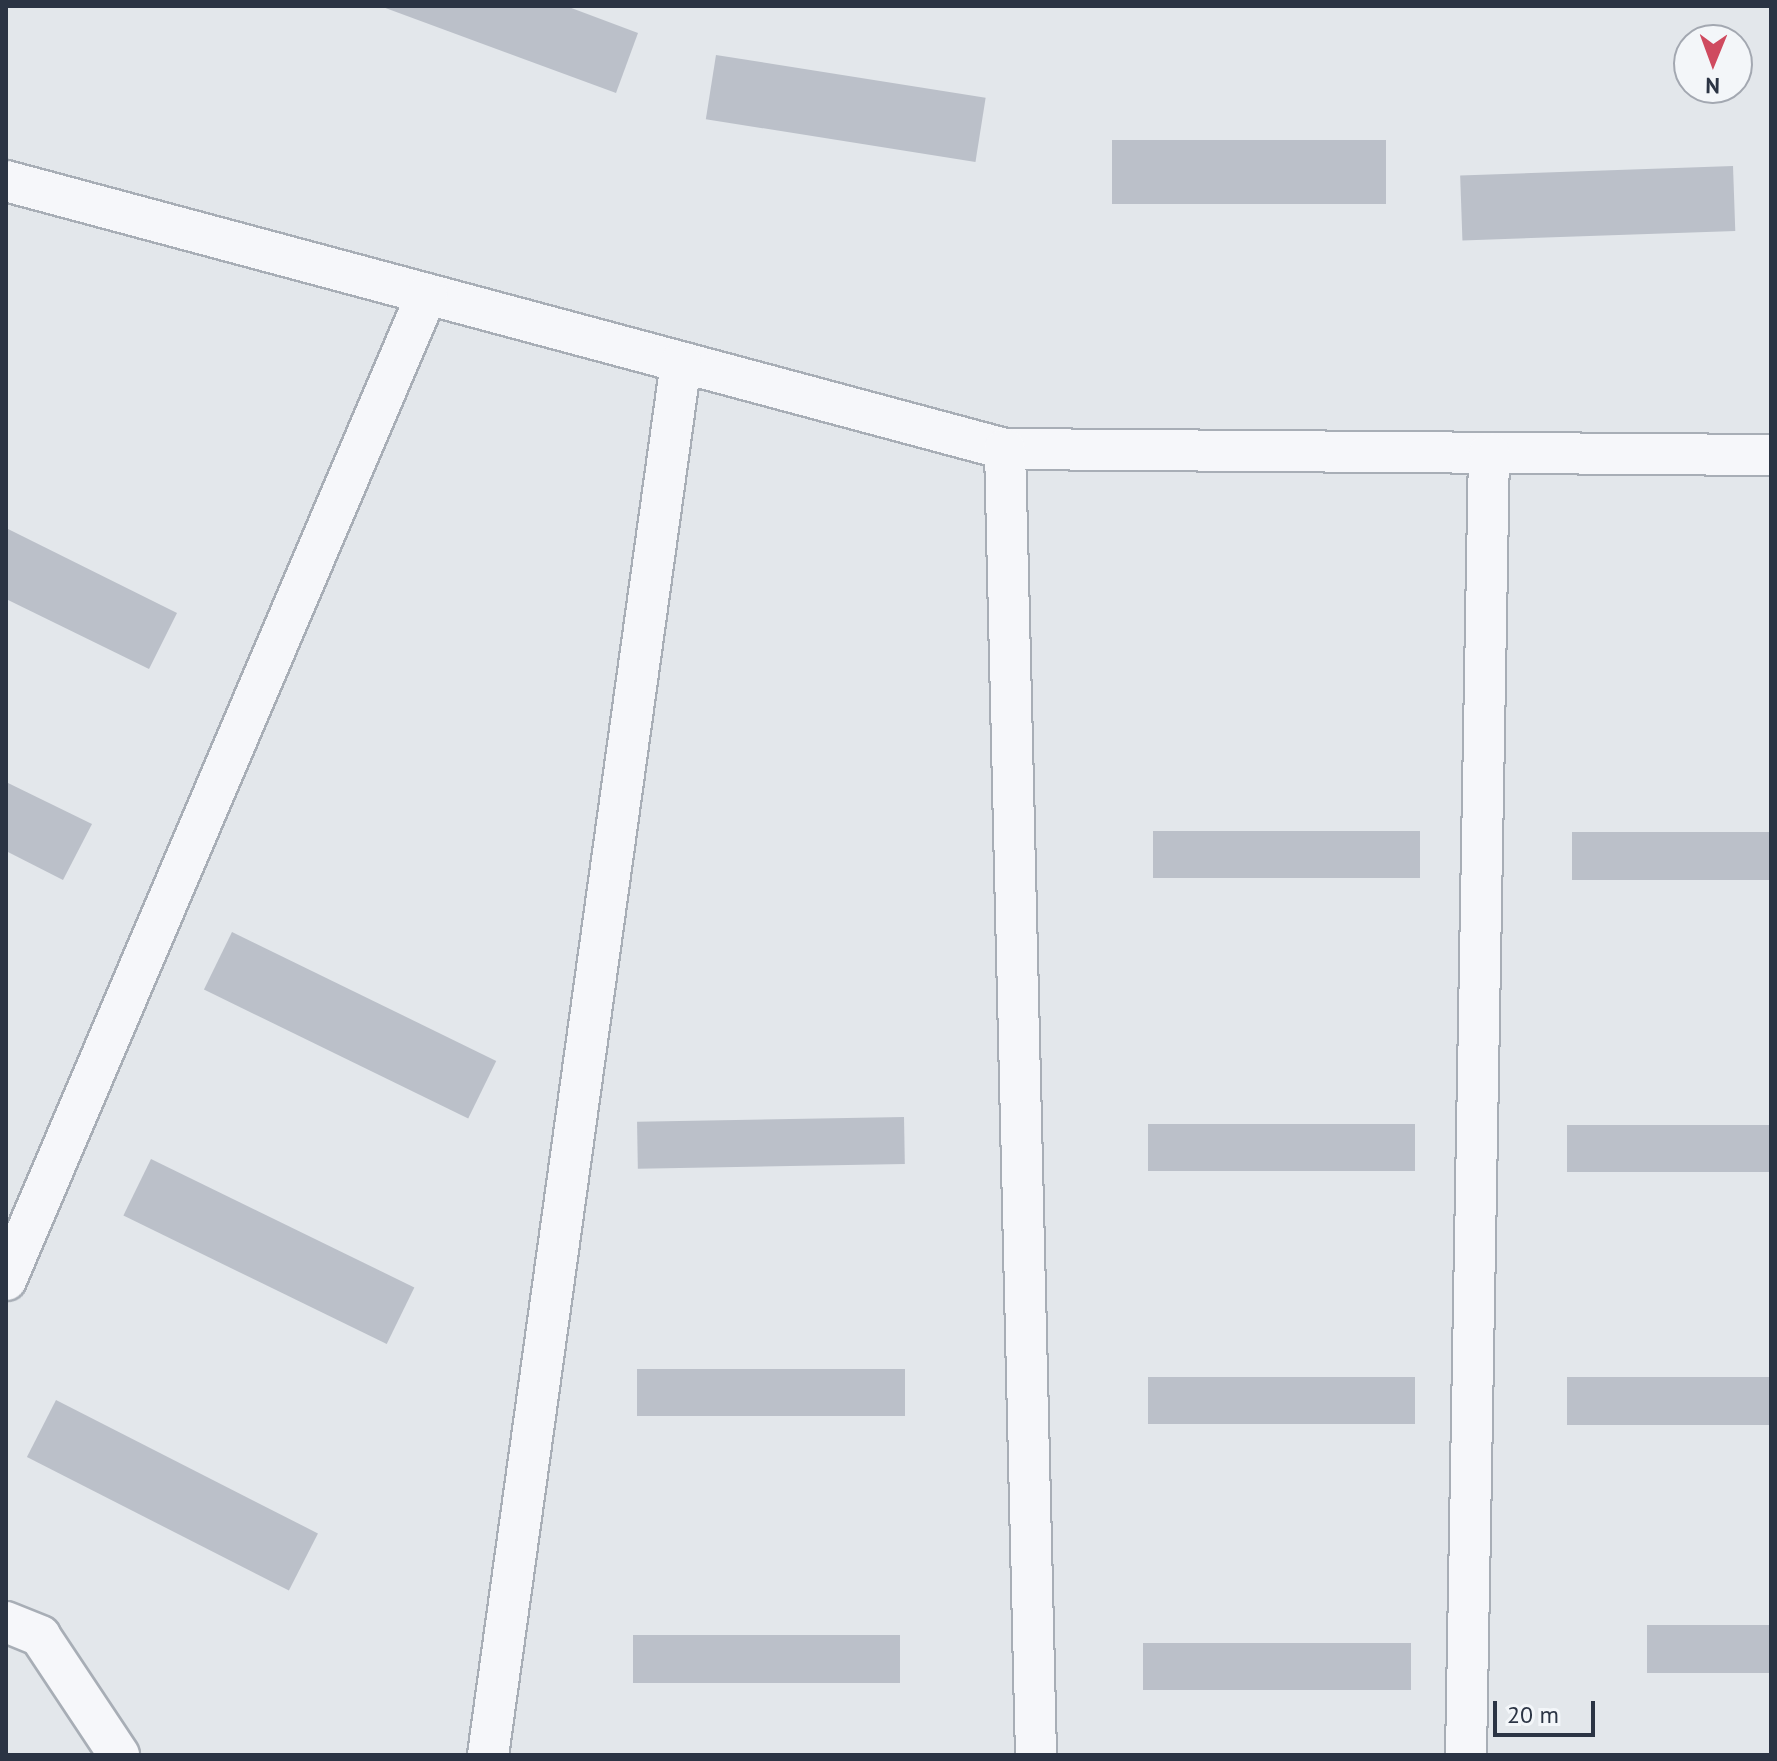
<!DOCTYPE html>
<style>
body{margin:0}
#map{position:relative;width:1777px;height:1761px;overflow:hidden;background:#e3e7eb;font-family:"PT Sans",sans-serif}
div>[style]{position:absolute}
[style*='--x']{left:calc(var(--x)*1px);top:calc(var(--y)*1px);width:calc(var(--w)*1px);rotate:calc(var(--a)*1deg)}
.building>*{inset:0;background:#bbc0c9;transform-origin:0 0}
.roads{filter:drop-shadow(2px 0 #a8aeb6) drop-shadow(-2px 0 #a8aeb6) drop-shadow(0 2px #a8aeb6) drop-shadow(0 -2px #a8aeb6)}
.minor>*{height:40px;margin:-20px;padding:0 20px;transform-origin:20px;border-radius:20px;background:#f6f7fa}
span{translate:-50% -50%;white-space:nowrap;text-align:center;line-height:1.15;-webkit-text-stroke:6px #f3f6f9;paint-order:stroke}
.frame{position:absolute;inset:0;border:8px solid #2b3444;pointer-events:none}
.north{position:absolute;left:1673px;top:24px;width:80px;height:80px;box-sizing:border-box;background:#f3f6f9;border:2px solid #a3a8b1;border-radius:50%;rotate:181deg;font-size:22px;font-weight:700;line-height:32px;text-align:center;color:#2b3444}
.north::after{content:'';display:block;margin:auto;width:28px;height:36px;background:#cf4a5f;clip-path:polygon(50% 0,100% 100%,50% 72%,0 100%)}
.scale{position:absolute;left:1493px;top:1701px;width:102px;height:36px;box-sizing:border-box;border:4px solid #2b3444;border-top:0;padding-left:10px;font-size:24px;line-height:28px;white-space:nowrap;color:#2b3444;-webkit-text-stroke:6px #f3f6f9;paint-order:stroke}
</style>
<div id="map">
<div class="building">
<i style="clip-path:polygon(380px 6px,566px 6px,638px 33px,616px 93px)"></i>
<i style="left:716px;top:55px;width:273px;height:65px;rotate:9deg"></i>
<i style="left:1112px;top:140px;width:274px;height:64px"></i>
<i style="left:1733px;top:166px;width:65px;height:273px;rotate:88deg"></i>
<i style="clip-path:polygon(6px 528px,177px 613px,149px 669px,6px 599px)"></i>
<i style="clip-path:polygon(6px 782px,92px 824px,63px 880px,6px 851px)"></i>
<i style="left:1420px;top:831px;width:47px;height:267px;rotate:90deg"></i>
<i style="left:1572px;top:832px;width:199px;height:48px"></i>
<i style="left:232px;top:932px;width:294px;height:64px;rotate:26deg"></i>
<i style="left:904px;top:1117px;width:47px;height:267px;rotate:89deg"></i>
<i style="left:1415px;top:1124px;width:47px;height:267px;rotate:90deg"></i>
<i style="left:1771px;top:1125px;width:47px;height:204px;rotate:90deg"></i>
<i style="left:151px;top:1159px;width:293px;height:63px;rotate:26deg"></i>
<i style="left:905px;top:1369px;width:47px;height:268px;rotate:90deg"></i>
<i style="left:1415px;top:1377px;width:47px;height:267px;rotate:90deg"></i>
<i style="left:1771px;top:1377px;width:48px;height:204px;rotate:90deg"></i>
<i style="left:56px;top:1400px;width:294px;height:64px;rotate:27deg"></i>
<i style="left:1647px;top:1625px;width:124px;height:48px"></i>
<i style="left:900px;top:1635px;width:48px;height:267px;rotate:90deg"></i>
<i style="left:1411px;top:1643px;width:47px;height:268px;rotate:90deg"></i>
</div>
<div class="roads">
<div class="minor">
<i style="--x:6;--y:181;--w:1034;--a:15.02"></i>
<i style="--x:1005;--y:449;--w:766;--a:0.45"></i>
<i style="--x:1005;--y:449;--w:1306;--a:88.64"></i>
<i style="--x:6;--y:1280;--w:1072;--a:-66.88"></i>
<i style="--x:6;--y:1622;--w:37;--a:22"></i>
<i style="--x:40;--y:1636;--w:143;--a:56.4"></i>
<i style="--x:488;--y:1755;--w:1406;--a:-82.11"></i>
<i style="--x:1466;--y:1755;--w:1302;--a:-88.99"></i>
</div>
</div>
<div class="frame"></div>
<div class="north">N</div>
<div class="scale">20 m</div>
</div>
